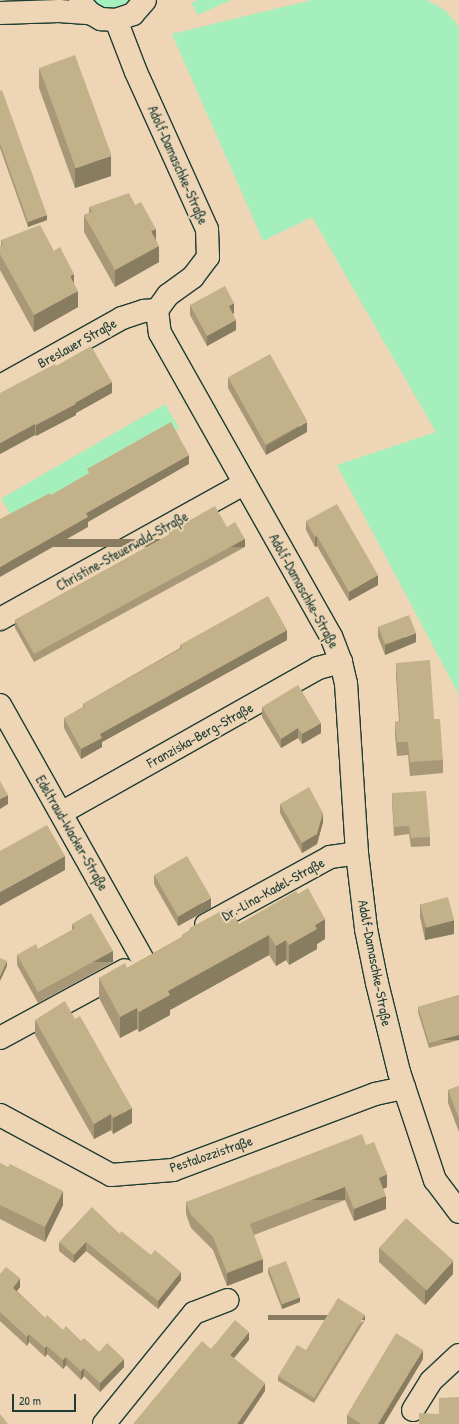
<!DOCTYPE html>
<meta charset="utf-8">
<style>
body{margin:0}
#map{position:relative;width:459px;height:1424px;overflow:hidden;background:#edd5b5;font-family:"Patrick Hand",sans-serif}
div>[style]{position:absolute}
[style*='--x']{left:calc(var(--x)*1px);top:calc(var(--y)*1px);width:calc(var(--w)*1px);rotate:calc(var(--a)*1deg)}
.green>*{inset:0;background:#a5efbd;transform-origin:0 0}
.roads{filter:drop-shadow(1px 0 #1f3d34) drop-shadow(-1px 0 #1f3d34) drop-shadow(0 1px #1f3d34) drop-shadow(0 -1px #1f3d34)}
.minor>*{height:22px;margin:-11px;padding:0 11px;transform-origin:11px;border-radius:11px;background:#edd5b5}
.tertiary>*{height:22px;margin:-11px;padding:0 11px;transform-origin:11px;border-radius:11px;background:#edd5b5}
.wall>*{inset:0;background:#a89877}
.shaded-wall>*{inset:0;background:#887c61;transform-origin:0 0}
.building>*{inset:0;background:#c3b18a;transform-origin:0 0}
span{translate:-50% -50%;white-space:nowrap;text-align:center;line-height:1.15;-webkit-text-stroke:4px #edd5b5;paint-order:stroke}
.street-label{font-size:14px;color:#1f3d34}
.scale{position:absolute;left:12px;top:1394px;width:64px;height:18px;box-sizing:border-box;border:2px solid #1f3d34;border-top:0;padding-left:5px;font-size:12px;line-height:14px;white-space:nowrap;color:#1f3d34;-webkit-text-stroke:3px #edd5b5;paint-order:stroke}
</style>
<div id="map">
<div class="green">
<i style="clip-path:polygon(93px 0,130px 0,118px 8px,109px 9px,101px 6px)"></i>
<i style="clip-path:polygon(198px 0,231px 0,198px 15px,191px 3px)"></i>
<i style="clip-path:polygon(312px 0,427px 0,446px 11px,459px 27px,459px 705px,458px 693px,337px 465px,436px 432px,312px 217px,263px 241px,172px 34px)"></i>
<i style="left:165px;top:404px;width:28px;height:189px;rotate:60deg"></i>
</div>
<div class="roads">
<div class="minor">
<i style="--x:116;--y:20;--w:56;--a:69"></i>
<i style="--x:136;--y:72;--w:172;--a:65.7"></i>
<i style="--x:207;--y:229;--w:28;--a:88"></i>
<i style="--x:208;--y:257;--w:25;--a:127"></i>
<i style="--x:193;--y:277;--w:31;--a:144"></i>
<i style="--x:168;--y:295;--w:19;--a:126"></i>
<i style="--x:157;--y:310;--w:23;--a:83"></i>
<i style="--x:160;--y:333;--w:348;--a:60.6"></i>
<i style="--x:331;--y:636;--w:28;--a:69"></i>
<i style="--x:341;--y:662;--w:22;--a:77"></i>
<i style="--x:346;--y:683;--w:170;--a:86.3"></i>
<i style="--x:357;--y:853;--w:77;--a:83.2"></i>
<i style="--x:366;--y:929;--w:55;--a:78.5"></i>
<i style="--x:377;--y:983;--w:92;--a:76.1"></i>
<i style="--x:399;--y:1072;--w:114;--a:71.6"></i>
<i style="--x:435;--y:1180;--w:40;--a:53"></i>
<i style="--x:0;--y:386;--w:140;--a:-29.1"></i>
<i style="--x:122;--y:318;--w:23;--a:-18"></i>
<i style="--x:144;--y:311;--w:13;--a:-4"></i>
<i style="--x:0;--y:619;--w:279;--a:-29"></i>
<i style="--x:0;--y:705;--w:292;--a:60.7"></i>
<i style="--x:61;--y:813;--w:295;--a:-29.4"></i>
<i style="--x:318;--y:668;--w:24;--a:-15"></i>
<i style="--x:206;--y:925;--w:141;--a:-28.7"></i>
<i style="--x:330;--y:857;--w:27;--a:-8"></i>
<i style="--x:0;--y:1038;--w:142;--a:-28.5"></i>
<i style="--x:0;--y:1115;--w:126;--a:28.4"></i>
<i style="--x:111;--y:1175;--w:62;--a:-4.6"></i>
<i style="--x:173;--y:1170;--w:216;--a:-20.6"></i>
<i style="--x:375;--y:1094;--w:30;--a:-12"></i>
<i style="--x:413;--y:1410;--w:34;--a:-58"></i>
<i style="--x:431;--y:1381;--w:38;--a:-43"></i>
<i style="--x:104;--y:1424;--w:143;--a:-51"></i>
<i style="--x:194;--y:1313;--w:36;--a:-21"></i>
</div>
<div class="tertiary">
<i style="--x:80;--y:2;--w:15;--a:48"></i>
<i style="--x:90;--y:13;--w:13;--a:29"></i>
<i style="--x:101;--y:19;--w:15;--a:4"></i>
<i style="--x:116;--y:20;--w:18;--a:-19"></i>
<i style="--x:133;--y:14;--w:18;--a:-49"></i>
<i style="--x:0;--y:13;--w:59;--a:-1.9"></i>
<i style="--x:59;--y:11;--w:31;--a:4"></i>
</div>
</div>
<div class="wall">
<i style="clip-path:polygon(39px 68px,111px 176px,75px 188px,39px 88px)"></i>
<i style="clip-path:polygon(0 91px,47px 220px,28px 227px,0 148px)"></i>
<i style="clip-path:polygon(135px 205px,156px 239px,159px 262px,115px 287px,84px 232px,84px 215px,89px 213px,89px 207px)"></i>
<i style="clip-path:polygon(1px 240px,54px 251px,74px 284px,78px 307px,34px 332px,0 270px,0 246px,1px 246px)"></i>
<i style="clip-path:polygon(190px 305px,234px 313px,233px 314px,236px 330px,207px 346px,190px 315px)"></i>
<i style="clip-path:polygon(56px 366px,112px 393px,76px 413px,76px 415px,36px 436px,35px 435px,0 454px)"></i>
<i style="clip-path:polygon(228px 378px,307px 432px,266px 455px,228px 388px)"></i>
<i style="clip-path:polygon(306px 521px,378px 585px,349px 601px,317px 546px,315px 547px,306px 530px)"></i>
<i style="clip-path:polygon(227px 527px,245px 547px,34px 662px,15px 628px,15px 620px,169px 535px,169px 532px)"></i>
<i style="clip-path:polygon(378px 627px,416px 642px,385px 655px,378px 637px)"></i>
<i style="clip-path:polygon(287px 640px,102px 742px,102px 747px,81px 759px,64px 728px,64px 718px,83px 707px,83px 704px,180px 648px,180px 645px)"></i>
<i style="clip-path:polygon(396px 663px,434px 719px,443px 760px,443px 773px,410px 776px,408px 755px,397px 756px,395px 735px,395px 722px,399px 721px,396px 676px)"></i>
<i style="clip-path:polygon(262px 707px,321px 733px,302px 744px,298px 738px,281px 748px,262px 717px)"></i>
<i style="clip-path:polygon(392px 793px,430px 837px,430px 846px,411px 847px,409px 834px,394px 836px,392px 802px)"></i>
<i style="clip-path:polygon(280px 804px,323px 822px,317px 844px,302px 853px,280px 813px)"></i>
<i style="clip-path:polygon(154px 875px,211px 908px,178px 926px,154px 884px)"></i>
<i style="clip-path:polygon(420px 904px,454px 934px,425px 940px,420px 917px)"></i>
<i style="clip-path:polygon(224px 911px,239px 924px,325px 939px,317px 944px,317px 949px,289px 965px,286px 960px,276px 966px,269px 955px,170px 1010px,170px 1015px,139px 1032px,137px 1029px,120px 1038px,99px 998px,99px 978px,127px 968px,182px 937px,182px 935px,190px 930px,190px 928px)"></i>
<i style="clip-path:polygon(72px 924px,113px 962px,38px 1003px,17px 965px,17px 955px,38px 949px,72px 930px)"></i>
<i style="clip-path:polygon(459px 995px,459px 1040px,429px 1048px,418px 1012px,418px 1007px)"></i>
<i style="clip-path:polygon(35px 1020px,132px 1123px,113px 1134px,111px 1130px,94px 1139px,35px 1035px)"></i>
<i style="clip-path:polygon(459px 1086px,459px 1132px,448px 1103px,448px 1090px)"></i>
<i style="clip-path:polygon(366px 1145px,387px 1187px,383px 1189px,386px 1209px,354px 1221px,345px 1200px,254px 1235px,263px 1272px,227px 1286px,213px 1250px,191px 1228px,186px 1214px,186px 1202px)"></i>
<i style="clip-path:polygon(0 1163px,63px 1205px,45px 1242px,0 1219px)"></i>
<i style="clip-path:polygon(120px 1234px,181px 1280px,158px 1309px,86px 1251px,74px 1263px,59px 1251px,59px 1242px)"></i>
<i style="clip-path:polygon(379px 1248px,453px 1274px,425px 1305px,379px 1262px)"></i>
<i style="clip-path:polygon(268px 1268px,300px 1302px,282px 1309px,268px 1273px)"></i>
<i style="clip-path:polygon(0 1274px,20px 1287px,17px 1291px,45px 1318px,63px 1330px,124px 1367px,100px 1392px,84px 1376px,81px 1380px,66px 1365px,63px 1369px,47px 1354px,45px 1357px,29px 1342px,27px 1346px,0 1321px)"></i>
<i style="clip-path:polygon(365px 1320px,314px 1403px,278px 1381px,278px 1376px)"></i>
<i style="clip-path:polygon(423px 1359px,384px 1424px,347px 1424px,347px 1415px)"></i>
</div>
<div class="shaded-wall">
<i style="clip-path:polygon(111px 156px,111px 176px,75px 188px,75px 168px)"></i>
<i style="clip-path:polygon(47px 215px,47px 220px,28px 227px,28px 222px)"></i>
<i style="clip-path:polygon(156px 229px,156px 245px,151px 231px)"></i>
<i style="clip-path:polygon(159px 246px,159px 262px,115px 287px,115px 270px)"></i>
<i style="clip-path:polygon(74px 274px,74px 290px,70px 276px)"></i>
<i style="clip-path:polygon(78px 291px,78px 307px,34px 332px,34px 315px)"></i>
<i style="clip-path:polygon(234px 303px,234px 313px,229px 316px,229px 306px)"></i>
<i style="clip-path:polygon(236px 320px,236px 330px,207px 346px,207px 336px)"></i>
<i style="clip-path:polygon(112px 382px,112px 393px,76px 413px,76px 415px,36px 436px,36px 425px)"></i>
<i style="clip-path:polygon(307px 422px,307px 432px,266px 455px,266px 446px)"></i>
<i style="clip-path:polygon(35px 424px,35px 435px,0 454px,0 443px)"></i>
<i style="clip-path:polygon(189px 455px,189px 464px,88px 522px,88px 527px,0 577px,0 567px,86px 513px)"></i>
<i style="clip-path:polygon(317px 536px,317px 546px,315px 547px,315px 537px)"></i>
<i style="left:245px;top:539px;width:8px;height:240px;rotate:90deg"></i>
<i style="clip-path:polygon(378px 575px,378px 585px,349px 601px,349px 592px)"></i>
<i style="clip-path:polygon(287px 630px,287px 640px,102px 742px,102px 747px,81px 759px,81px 749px,100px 734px)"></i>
<i style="clip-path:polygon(416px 633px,416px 642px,385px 655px,385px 645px)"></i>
<i style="clip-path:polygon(321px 723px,321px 733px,302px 744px,302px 734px)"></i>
<i style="clip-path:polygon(298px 728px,298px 738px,281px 748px,281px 739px)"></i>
<i style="clip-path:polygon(8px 795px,8px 804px,0 809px,0 799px)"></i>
<i style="clip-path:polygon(323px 813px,323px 822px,317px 844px,302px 853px,302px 843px)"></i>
<i style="clip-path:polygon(65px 856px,65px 870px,0 906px,0 892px)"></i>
<i style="clip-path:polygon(211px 898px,211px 908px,178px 926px,178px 917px)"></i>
<i style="clip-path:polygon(325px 919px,325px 939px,317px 944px,317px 949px,289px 965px,289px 945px,315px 925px)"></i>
<i style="clip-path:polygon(454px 920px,454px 934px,425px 940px,425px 927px)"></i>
<i style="clip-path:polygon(269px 935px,269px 955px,170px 1010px,170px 1015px,139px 1032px,139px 1012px,168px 991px)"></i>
<i style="clip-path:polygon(286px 940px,286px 960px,276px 966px,276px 946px)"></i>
<i style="left:113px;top:951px;width:11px;height:85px;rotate:90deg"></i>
<i style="clip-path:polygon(7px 961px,7px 966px,0 981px,0 976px)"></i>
<i style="clip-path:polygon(137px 1008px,137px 1029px,120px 1038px,120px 1017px)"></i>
<i style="left:459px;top:1035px;width:5px;height:31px;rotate:90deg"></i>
<i style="clip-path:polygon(132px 1108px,132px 1123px,113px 1134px,113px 1118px)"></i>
<i style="clip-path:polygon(111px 1114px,111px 1130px,94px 1139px,94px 1124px)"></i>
<i style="clip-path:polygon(387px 1174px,387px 1187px,379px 1191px,379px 1178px)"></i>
<i style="left:345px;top:1187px;width:13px;height:102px;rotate:90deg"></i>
<i style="clip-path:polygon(63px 1191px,63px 1205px,45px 1242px,45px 1227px)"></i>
<i style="clip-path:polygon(386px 1196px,386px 1209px,354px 1221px,354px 1209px)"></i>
<i style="clip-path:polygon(86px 1242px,86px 1251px,74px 1263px,74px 1255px)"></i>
<i style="clip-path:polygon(263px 1259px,263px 1272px,227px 1286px,227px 1273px)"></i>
<i style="clip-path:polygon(453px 1261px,453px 1274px,425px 1305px,425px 1291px)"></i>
<i style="clip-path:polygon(181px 1272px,181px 1280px,158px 1309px,158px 1301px)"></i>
<i style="clip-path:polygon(20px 1278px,20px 1287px,13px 1296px,13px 1288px)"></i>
<i style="clip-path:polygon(300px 1297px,300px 1302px,282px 1309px,282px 1304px)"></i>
<i style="left:365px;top:1315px;width:5px;height:97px;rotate:90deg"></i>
<i style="clip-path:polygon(249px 1332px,249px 1340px,230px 1363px,230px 1355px)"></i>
<i style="clip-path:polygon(29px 1334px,29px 1342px,27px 1346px,27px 1337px)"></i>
<i style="clip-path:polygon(47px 1346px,47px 1354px,45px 1357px,45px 1348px)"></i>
<i style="clip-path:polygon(423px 1350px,423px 1359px,384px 1424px,378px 1424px)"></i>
<i style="clip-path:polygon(66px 1357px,66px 1365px,63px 1369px,63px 1360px)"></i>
<i style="clip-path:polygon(124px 1359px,124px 1367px,100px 1392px,100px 1383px)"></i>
<i style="clip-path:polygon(84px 1368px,84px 1376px,81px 1380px,81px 1371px)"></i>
<i style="clip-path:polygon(265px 1383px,265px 1391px,243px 1424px,237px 1424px)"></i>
</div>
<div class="building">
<i style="left:75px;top:55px;width:107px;height:38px;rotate:70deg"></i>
<i style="clip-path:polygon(2px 90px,47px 215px,28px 222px,0 143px,0 91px)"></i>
<i style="clip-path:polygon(129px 193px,135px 205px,141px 202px,156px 229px,151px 231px,159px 246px,115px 270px,84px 215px,92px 212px,89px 207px)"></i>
<i style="clip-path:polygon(40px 225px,54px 251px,60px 247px,74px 274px,70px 276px,78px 291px,34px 315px,0 254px,0 246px,3px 245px,1px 240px)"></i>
<i style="clip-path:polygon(225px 286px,234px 303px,229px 306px,236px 320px,207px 336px,190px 305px)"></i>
<i style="clip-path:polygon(91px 346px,112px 382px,75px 403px,76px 404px,36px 425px,35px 424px,0 443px,0 393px,55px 364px,56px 366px)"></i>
<i style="left:270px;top:354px;width:77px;height:48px;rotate:61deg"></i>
<i style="clip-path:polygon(171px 422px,189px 455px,86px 513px,88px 517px,0 567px,0 519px,50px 493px,51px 495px,89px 473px,87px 469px)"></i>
<i style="clip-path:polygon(337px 504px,378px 575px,349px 592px,317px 536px,315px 537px,306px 521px)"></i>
<i style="clip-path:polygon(215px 506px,227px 527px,235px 522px,245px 539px,34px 654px,15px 620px,170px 534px,169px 532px)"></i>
<i style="clip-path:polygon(268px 596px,287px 630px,100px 734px,102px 738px,81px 749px,64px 718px,85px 706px,83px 704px,182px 648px,180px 645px)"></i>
<i style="left:409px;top:615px;width:19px;height:33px;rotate:69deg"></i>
<i style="clip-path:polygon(430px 660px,434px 719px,440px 719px,443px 760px,410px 762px,408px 742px,397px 742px,395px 722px,400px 721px,396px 663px)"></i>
<i style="clip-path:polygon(298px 685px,321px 723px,302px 734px,298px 728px,281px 739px,262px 707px)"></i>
<i style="clip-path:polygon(0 781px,8px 795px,0 799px)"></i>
<i style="clip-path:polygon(309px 787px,323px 813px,317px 834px,302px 843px,280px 804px)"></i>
<i style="clip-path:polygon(426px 791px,430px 837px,411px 838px,409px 826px,394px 827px,392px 793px)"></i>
<i style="clip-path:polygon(47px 825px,65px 856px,0 892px,0 851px)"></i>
<i style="left:187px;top:856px;width:48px;height:38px;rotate:60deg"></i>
<i style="clip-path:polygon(308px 888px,325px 919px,315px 925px,317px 929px,289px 945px,286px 940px,276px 946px,269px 935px,168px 991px,170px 995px,139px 1012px,137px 1008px,120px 1017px,99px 978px,125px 963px,127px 968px,183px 937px,182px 935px,191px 930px,190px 928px,223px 910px,224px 911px,230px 908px,239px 924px,296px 891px,298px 894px)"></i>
<i style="left:448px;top:897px;width:24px;height:29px;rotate:75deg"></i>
<i style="clip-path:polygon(91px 913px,113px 951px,38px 992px,17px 955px,36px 944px,38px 949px,56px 939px,75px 928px,72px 924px)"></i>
<i style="clip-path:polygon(0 958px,7px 961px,0 976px)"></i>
<i style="clip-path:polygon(459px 995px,459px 1035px,429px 1043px,418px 1007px)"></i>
<i style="clip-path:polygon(65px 1001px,75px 1019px,80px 1016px,132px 1108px,113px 1118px,111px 1114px,94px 1124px,35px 1020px)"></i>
<i style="clip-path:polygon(459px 1086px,459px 1119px,448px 1090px)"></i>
<i style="clip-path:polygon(362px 1134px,366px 1145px,374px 1142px,387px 1174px,379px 1178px,386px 1196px,354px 1209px,345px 1187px,250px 1224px,263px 1259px,227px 1273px,213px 1237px,191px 1215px,186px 1202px)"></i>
<i style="clip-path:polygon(0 1163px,8px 1167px,10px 1164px,63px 1191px,45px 1227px,0 1205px)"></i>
<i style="clip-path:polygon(92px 1207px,120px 1234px,121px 1231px,151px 1255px,155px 1250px,181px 1272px,158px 1301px,86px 1242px,74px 1255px,59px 1242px)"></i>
<i style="left:406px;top:1218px;width:64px;height:40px;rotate:42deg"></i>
<i style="left:286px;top:1261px;width:39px;height:19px;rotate:69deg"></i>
<i style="clip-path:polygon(6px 1267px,20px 1278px,13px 1288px,45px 1318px,47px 1315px,63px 1330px,66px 1326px,81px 1341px,84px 1338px,99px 1352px,107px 1343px,124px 1359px,100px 1383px,84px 1368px,81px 1371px,66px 1357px,63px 1360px,47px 1346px,45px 1348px,29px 1334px,27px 1337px,0 1312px,0 1274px)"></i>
<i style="clip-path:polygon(338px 1298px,365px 1315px,314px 1398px,278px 1376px,297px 1345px,306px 1350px)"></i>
<i style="clip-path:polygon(235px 1320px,249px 1332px,230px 1355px,265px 1383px,237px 1424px,133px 1424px,202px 1341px,211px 1349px)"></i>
<i style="clip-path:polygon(396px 1333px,423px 1350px,378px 1424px,361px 1424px,347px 1415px)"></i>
<i style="clip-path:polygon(459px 1397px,459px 1424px,419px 1424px,419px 1413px,439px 1414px,439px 1398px)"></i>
<i style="clip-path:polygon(0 1414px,8px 1424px,0 1424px)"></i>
</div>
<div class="street-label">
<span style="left:178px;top:165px;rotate:66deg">Adolf-Damaschke-Straße</span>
<span style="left:77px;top:343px;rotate:-29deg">Breslauer Straße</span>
<span style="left:122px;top:551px;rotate:-29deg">Christine-Steuerwald-Straße</span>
<span style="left:304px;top:591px;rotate:61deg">Adolf-Damaschke-Straße</span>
<span style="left:200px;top:735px;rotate:-29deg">Franziska-Berg-Straße</span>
<span style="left:72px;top:833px;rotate:60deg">Edeltraud-Wacker-Straße</span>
<span style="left:273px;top:889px;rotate:-29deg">Dr.-Lina-Kadel-Straße</span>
<span style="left:375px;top:963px;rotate:79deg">Adolf-Damaschke-Straße</span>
<span style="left:211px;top:1154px;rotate:-19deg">Pestalozzistraße</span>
</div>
<div class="scale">20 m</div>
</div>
